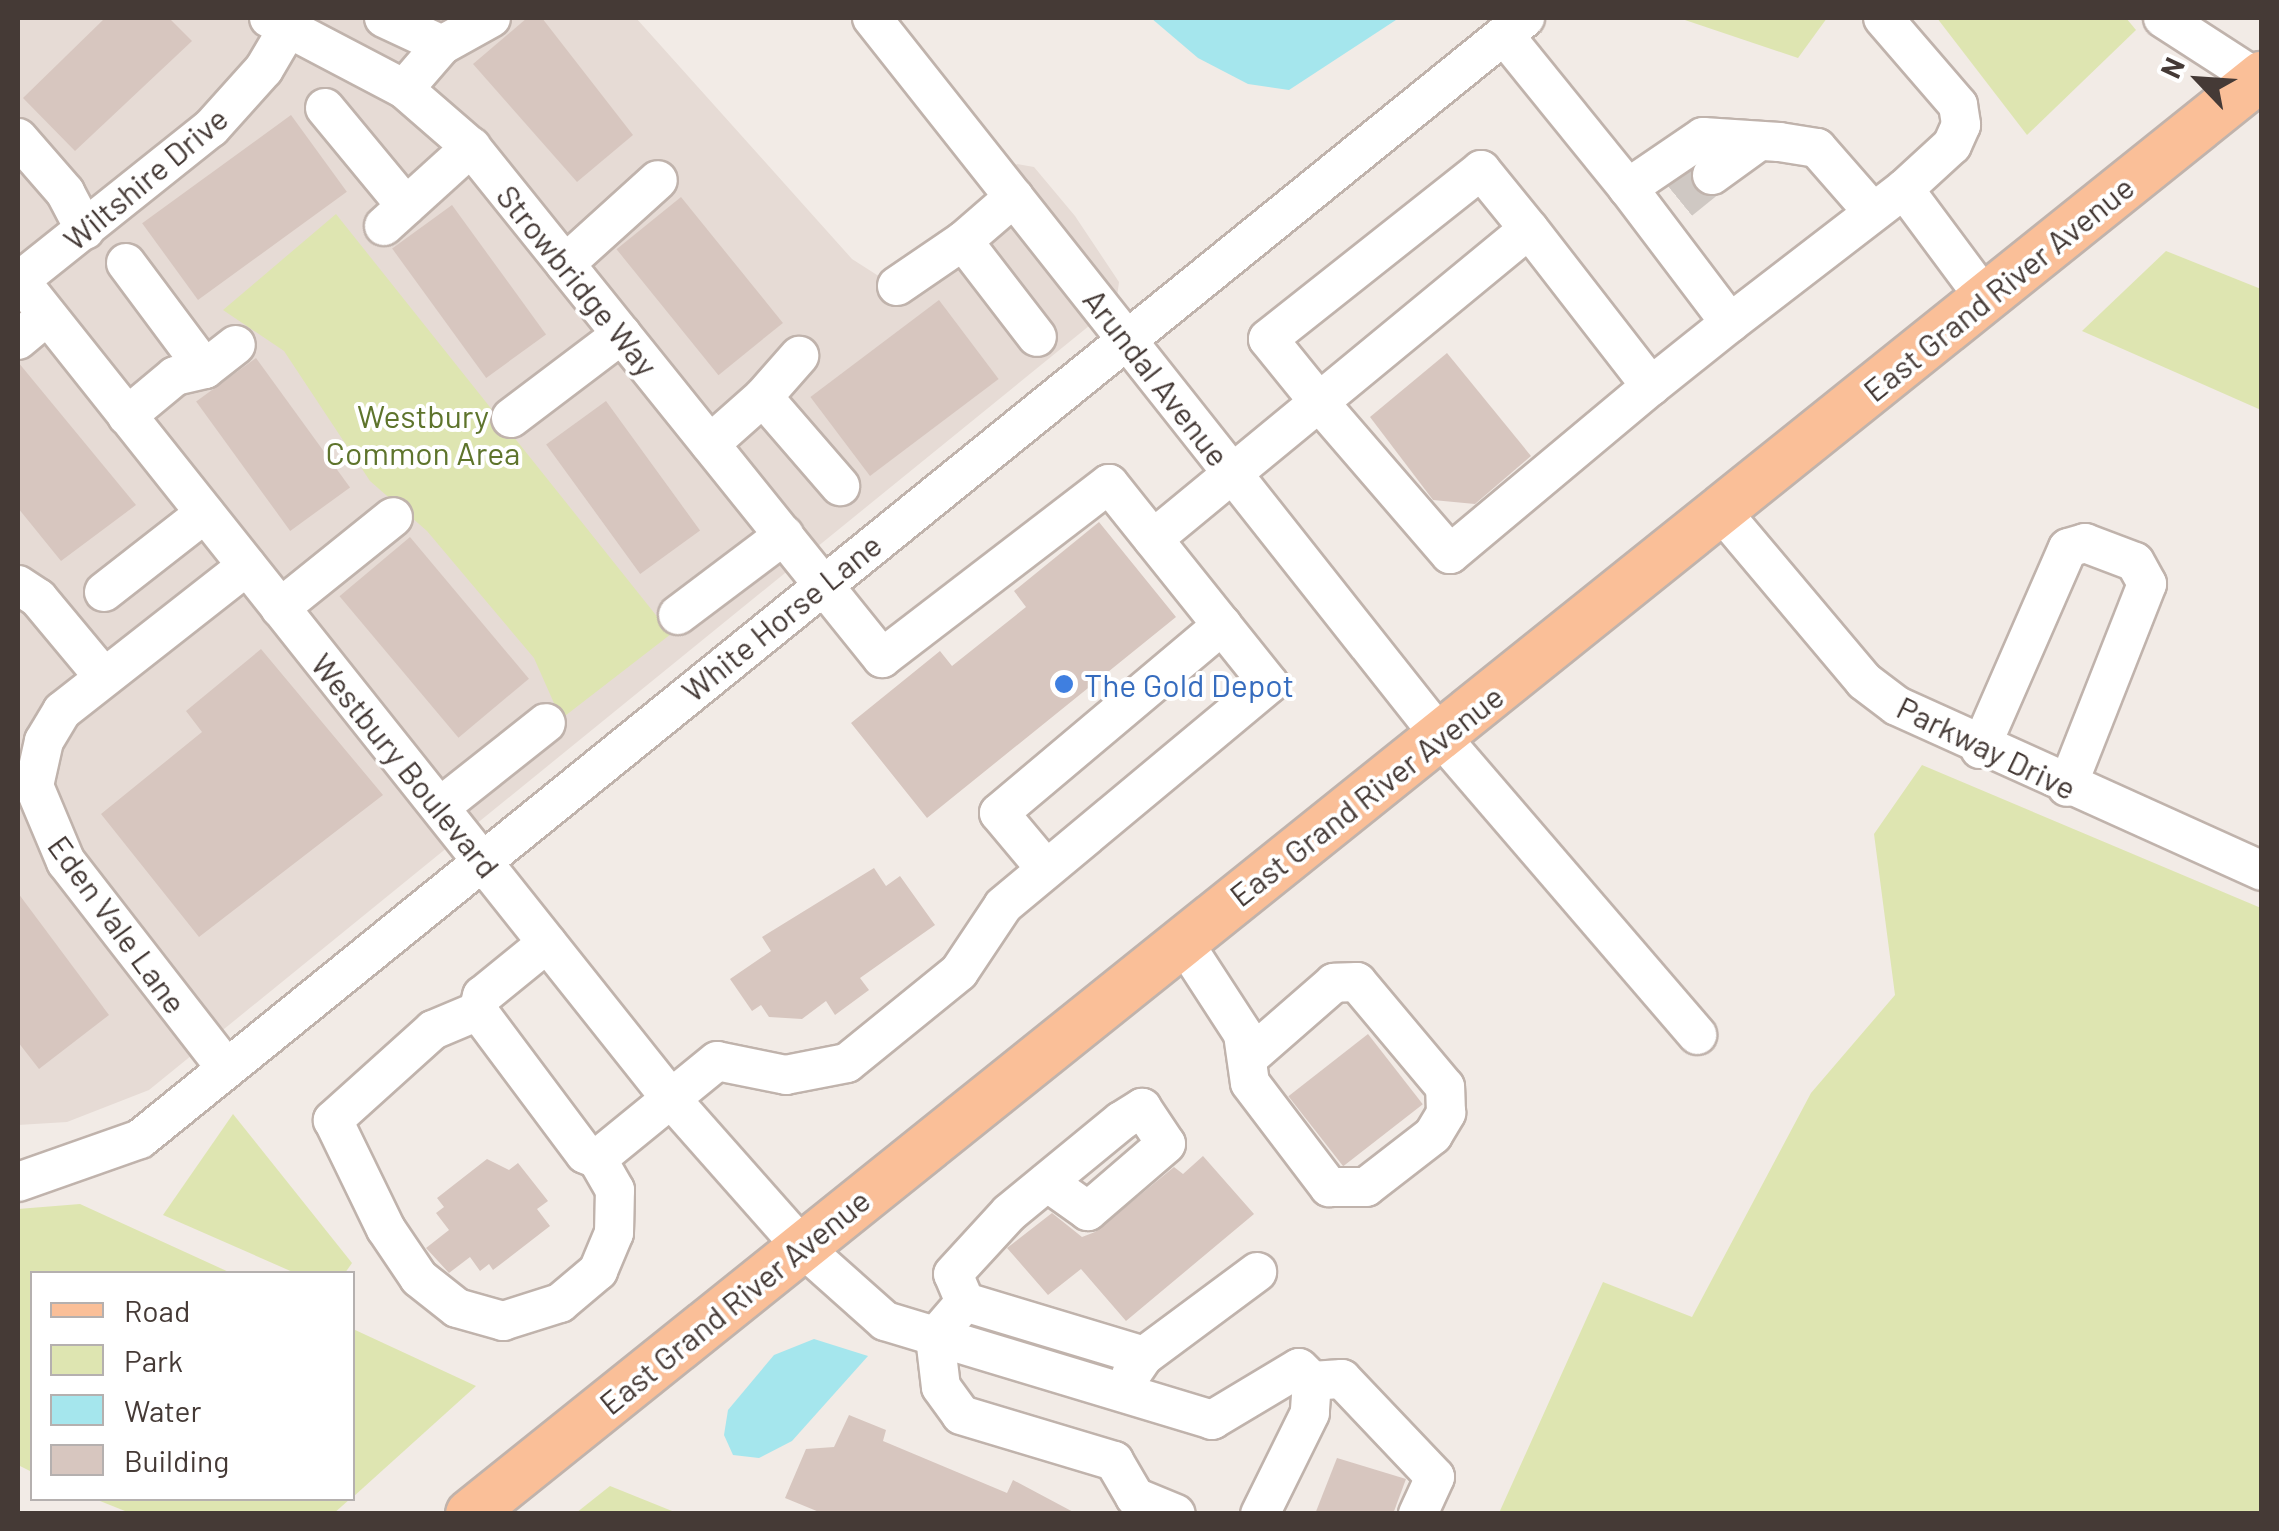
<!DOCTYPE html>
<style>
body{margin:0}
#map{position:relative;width:2279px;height:1531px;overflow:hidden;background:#f2ebe6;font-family:Barlow,sans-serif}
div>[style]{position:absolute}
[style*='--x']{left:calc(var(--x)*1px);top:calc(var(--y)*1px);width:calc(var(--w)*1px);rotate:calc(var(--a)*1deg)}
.residential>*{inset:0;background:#e6dbd5}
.green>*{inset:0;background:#dee5b1}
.water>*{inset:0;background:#a5e6ed}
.building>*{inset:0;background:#d7c6bf;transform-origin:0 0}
.minor-tunnel>*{height:38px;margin-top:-19px;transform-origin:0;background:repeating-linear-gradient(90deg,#cfc8c3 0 38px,transparent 0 57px)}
.roads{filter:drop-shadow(2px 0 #c0b3ac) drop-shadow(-2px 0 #c0b3ac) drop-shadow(0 2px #c0b3ac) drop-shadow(0 -2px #c0b3ac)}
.minor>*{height:38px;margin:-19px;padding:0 19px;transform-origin:19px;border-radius:19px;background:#fff}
.major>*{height:48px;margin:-24px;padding:0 24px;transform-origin:24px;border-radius:24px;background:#fabf98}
.dots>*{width:28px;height:28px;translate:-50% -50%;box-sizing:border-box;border:5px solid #fff;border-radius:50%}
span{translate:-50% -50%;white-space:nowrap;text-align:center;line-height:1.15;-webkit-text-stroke:8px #fff;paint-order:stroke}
.street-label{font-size:32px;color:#453a36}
.park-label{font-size:32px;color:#5e742c}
.shop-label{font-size:32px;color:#366cbe}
.left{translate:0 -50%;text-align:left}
.frame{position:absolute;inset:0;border:20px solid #453a36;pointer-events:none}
.legend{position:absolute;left:30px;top:1271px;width:325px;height:230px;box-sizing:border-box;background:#fff;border:2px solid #b5b0af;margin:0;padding:12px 18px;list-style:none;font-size:30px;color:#453a36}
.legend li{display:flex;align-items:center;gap:20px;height:50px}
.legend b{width:50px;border:2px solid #b5b0af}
.north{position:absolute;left:2149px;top:30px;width:100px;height:100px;-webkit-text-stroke:8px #fff;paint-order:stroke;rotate:295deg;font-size:28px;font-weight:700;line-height:40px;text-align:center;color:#453a36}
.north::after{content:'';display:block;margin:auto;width:35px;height:45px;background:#453a36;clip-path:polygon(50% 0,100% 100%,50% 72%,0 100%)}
</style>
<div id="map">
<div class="residential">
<i style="clip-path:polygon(18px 18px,636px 18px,852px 259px,877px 275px,903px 273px,1017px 164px,1034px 167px,1075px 216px,1119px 282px,1116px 304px,149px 1090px,67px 1122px,18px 1125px)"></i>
</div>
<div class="green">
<i style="clip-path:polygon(1679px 18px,1827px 18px,1798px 58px)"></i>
<i style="clip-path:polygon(1937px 18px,2126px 18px,2136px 30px,2027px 135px)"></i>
<i style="clip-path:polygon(336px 214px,671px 634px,561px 719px,534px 658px,427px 531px,370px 481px,284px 351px,223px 310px)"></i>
<i style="clip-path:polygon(2166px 251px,2261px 289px,2261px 410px,2082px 331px)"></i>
<i style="clip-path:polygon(1922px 765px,2261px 908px,2261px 1513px,1499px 1513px,1603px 1282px,1692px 1317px,1811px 1093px,1895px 995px,1874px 834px)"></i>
<i style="clip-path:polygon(233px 1114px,352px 1263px,345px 1273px,295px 1273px,163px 1215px)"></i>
<i style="clip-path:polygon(80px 1204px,231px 1273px,32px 1274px,32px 1472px,18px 1465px,18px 1209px)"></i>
<i style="clip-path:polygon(353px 1329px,476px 1386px,353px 1497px)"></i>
<i style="clip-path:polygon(610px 1486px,677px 1513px,576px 1513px)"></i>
<i style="clip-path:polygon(95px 1499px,350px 1499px,333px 1514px,130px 1513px)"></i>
</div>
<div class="water">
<i style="clip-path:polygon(1151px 18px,1399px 18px,1289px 90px,1248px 84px,1198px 58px)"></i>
<i style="clip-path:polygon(814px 1339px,868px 1356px,792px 1441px,759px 1458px,733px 1455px,724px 1435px,728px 1410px,774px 1355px)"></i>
</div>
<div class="building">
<i style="clip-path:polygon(105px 18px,169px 18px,192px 41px,75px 151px,23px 98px)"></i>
<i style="clip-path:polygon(527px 18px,542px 18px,633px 135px,577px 182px,473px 64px)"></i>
<i style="left:291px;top:115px;width:95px;height:184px;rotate:54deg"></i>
<i style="left:681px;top:197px;width:162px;height:83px;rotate:51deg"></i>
<i style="left:452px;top:205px;width:160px;height:74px;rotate:54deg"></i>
<i style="left:939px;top:300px;width:99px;height:161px;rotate:53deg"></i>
<i style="clip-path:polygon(1447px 353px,1531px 456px,1475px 504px,1433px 500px,1370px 417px)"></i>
<i style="left:256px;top:358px;width:160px;height:74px;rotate:54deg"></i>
<i style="clip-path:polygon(18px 362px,136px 505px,61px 561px,18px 508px)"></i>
<i style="left:606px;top:401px;width:160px;height:74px;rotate:54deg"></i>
<i style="clip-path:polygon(1099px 522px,1176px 617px,927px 818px,851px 723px,940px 651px,952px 666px,1026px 607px,1014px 591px)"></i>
<i style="left:410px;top:537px;width:185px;height:92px;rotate:50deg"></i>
<i style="clip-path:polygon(261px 649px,383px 795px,199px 937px,101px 814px,202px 732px,186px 711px)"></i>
<i style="clip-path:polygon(874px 868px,886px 886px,900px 876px,935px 925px,860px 978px,869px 990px,835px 1015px,826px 1001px,802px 1019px,769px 1017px,761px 1005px,752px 1011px,730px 979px,771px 951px,762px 937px)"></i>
<i style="clip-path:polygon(18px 893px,109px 1015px,39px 1069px,18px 1042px)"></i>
<i style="left:1368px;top:1034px;width:89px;height:101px;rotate:52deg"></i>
<i style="clip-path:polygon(1203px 1156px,1254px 1214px,1126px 1321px,1081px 1269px,1048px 1295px,1007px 1248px,1052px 1213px,1082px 1237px,1095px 1232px,1174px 1167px,1183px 1174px)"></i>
<i style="clip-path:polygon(487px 1159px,509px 1170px,518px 1163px,548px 1201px,537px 1209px,550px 1226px,493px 1270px,489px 1264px,480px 1271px,470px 1257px,449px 1273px,426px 1248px,449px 1230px,436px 1213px,444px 1207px,437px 1198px)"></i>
<i style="clip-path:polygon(849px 1415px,886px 1430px,883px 1441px,1007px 1493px,1013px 1480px,1077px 1514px,824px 1514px,785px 1498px,806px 1449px,834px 1447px)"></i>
<i style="clip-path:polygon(1337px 1458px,1406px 1479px,1393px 1514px,1315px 1514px)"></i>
</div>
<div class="minor-tunnel">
<i style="--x:1680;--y:201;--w:41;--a:-39.1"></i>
</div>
<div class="roads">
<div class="minor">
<i style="--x:269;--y:18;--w:153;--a:27.7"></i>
<i style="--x:404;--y:89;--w:89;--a:40.9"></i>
<i style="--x:471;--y:147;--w:656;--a:51.19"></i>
<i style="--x:882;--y:658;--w:286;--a:-37.5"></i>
<i style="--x:1109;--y:484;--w:256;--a:51.3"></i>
<i style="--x:1269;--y:684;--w:346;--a:140.2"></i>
<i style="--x:1003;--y:906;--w:79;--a:123.7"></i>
<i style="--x:959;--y:972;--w:144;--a:140.9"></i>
<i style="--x:847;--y:1063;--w:62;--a:168.9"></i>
<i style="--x:786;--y:1075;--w:70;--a:-168.5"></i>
<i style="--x:717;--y:1061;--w:155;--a:140.8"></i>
<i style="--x:597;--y:1159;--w:13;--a:-157"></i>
<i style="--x:585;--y:1154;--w:179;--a:-126.8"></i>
<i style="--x:478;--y:1011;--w:16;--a:-75"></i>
<i style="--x:482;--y:996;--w:84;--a:-39.2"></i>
<i style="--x:384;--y:18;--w:64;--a:25"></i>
<i style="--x:442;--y:45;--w:58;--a:130.8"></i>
<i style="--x:872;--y:18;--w:917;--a:51.64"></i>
<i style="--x:1441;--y:737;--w:393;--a:49.3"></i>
<i style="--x:1883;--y:18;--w:115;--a:49.2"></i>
<i style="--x:1958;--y:105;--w:20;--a:81"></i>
<i style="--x:1961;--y:125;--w:22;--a:114"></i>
<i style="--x:1952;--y:145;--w:65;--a:137.5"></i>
<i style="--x:2163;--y:18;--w:118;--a:32.9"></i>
<i style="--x:1504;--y:35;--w:197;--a:51"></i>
<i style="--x:442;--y:45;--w:56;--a:-28.9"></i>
<i style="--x:325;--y:108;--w:127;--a:50.4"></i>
<i style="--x:18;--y:138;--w:72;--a:49"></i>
<i style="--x:65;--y:192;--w:43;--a:62.2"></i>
<i style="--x:1712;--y:175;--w:58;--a:-35.9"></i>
<i style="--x:1014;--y:197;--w:67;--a:139.2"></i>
<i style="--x:963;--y:241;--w:121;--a:52.4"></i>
<i style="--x:1873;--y:212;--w:85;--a:-131.2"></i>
<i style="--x:1817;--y:148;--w:38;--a:-171"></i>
<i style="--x:1779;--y:142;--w:76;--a:-176.2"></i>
<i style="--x:1703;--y:137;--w:91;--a:145.8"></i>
<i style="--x:1628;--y:188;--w:169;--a:52.9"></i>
<i style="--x:1730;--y:323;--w:220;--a:-37.6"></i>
<i style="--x:1904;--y:189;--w:136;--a:53.4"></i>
<i style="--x:384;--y:226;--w:118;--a:-42.2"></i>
<i style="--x:126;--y:263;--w:132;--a:53.3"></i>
<i style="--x:565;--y:264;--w:125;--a:-42.1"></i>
<i style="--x:18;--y:278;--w:1050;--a:51.49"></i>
<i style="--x:672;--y:1100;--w:196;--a:48.5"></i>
<i style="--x:802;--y:1247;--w:111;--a:41.7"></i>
<i style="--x:885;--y:1321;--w:342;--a:16.8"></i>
<i style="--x:1212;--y:1420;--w:101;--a:-30.9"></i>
<i style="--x:1299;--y:1368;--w:18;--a:45"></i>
<i style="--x:1312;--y:1381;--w:32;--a:94"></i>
<i style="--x:1310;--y:1413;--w:113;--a:116.3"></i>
<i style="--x:19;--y:281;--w:246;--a:-38.6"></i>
<i style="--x:211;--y:128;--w:79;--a:-48.1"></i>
<i style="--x:264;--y:69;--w:59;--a:-59.5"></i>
<i style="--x:897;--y:286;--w:80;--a:-34.3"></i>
<i style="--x:18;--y:340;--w:38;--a:-40"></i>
<i style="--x:1651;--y:386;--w:101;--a:-38.6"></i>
<i style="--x:763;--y:397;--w:55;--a:-48.7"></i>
<i style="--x:127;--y:416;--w:62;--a:-39.8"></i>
<i style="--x:175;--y:376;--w:31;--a:-13"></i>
<i style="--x:205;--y:369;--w:39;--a:-38"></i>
<i style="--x:511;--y:418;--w:139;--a:-37.1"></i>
<i style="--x:710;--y:444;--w:71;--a:-41.6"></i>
<i style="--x:763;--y:397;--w:118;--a:49.1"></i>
<i style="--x:1721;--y:511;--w:222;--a:49.9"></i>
<i style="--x:1864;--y:681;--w:41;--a:37.1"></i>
<i style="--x:1897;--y:706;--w:401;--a:24.3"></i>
<i style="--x:1153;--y:539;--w:215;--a:-39.5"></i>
<i style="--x:1319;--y:402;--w:272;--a:-39.5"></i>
<i style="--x:1529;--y:229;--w:199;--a:52.2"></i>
<i style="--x:1651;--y:386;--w:262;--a:140.1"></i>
<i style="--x:1450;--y:554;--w:201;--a:-130.8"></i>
<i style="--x:1319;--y:402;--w:81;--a:-129"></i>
<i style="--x:1268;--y:339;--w:272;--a:-38.4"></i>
<i style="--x:1481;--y:170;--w:76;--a:50.9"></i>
<i style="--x:18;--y:585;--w:24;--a:33"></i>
<i style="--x:38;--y:598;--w:102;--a:50.2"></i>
<i style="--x:104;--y:592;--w:128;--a:-38"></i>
<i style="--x:280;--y:608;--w:145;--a:-38.8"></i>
<i style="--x:678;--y:615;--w:133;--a:-37"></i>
<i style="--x:1980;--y:749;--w:219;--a:-66.4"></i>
<i style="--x:2068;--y:548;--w:18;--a:-16"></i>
<i style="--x:2085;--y:543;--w:53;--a:20.8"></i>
<i style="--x:2135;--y:562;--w:25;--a:61"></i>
<i style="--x:2147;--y:584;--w:218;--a:111.5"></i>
<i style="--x:440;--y:807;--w:135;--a:-38.4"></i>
<i style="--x:1046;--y:869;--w:73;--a:-130"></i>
<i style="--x:999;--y:813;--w:292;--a:-40.1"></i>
<i style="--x:1182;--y:940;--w:112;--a:57"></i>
<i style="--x:1243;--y:1034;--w:49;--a:81.9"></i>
<i style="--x:1250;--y:1083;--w:131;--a:52.8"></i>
<i style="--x:1329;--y:1187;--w:37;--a:0"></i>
<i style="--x:1366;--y:1187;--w:85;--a:-37.8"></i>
<i style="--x:1433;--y:1135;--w:26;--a:-59"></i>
<i style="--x:1446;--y:1113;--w:26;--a:-92"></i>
<i style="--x:1445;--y:1087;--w:137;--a:-130"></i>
<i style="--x:1357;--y:982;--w:23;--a:178"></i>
<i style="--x:1334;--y:983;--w:114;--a:138.9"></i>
<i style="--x:478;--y:1011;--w:49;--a:157.1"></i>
<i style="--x:433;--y:1030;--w:135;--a:138"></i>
<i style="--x:333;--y:1120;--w:121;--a:64.1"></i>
<i style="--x:386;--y:1229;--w:59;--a:56"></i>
<i style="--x:419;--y:1278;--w:48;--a:38.3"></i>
<i style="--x:457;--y:1308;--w:48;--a:15.8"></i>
<i style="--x:503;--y:1321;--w:60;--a:-17.5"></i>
<i style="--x:560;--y:1303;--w:50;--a:-40.1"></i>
<i style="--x:598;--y:1271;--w:41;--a:-67.2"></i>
<i style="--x:614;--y:1233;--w:43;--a:-88.7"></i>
<i style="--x:615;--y:1190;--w:36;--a:-120"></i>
<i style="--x:226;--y:1068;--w:261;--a:-127.8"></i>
<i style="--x:66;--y:862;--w:82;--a:-112.8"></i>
<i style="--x:34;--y:786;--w:46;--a:-77.5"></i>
<i style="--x:44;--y:741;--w:35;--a:-59"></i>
<i style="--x:62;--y:711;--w:235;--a:-38.1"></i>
<i style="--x:18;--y:1182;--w:129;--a:-19.4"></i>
<i style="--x:140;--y:1139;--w:1782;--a:-38.99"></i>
<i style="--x:965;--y:1302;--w:30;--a:-113"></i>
<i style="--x:953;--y:1274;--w:83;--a:-47.4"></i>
<i style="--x:1009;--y:1213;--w:145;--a:-39.4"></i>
<i style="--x:1121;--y:1121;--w:25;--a:-32"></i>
<i style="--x:1142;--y:1108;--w:43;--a:56.3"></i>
<i style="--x:1166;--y:1144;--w:103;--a:139.3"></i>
<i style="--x:1088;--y:1211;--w:50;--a:-144.7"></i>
<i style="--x:1144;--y:1356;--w:187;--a:-163.2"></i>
<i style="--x:965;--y:1302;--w:46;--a:130.6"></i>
<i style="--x:935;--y:1337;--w:50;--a:83.2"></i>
<i style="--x:941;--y:1387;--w:34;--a:54"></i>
<i style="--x:961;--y:1415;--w:160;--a:16.7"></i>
<i style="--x:1114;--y:1461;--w:42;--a:59.7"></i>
<i style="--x:1135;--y:1497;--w:44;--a:22.5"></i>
<i style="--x:1131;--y:1375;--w:23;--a:-56"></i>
<i style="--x:1144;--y:1356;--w:141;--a:-36.6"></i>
<i style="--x:1312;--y:1381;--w:30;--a:-4"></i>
<i style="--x:1342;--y:1379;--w:135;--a:46.5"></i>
<i style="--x:1435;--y:1477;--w:41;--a:114.7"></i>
</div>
<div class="major">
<i style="--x:470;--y:1514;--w:2298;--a:-38.75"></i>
</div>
</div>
<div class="dots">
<i style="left:1064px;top:684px;background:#3f7fe0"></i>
</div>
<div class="street-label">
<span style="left:145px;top:178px;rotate:-40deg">Wiltshire Drive</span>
<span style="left:578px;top:280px;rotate:51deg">Strowbridge Way</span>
<span style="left:1998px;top:288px;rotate:-39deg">East Grand River Avenue</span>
<span style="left:1157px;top:377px;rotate:52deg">Arundal Avenue</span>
<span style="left:781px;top:617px;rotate:-39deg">White Horse Lane</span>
<span style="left:1987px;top:747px;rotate:26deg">Parkway Drive</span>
<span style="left:406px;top:765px;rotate:51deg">Westbury Boulevard</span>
<span style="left:1366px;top:795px;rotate:-38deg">East Grand River Avenue</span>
<span style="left:118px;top:924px;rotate:54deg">Eden Vale Lane</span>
<span style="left:734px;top:1301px;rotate:-39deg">East Grand River Avenue</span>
</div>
<div class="park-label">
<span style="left:423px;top:434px">Westbury<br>Common Area</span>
</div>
<div class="shop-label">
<span class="left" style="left:1084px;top:684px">The Gold Depot</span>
</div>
<div class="frame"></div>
<ul class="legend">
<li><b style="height:12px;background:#fabf98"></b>Road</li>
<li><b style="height:28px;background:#dee5b1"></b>Park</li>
<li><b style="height:28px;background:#a5e6ed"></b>Water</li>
<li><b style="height:28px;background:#d7c6bf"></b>Building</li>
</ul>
<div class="north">N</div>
</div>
